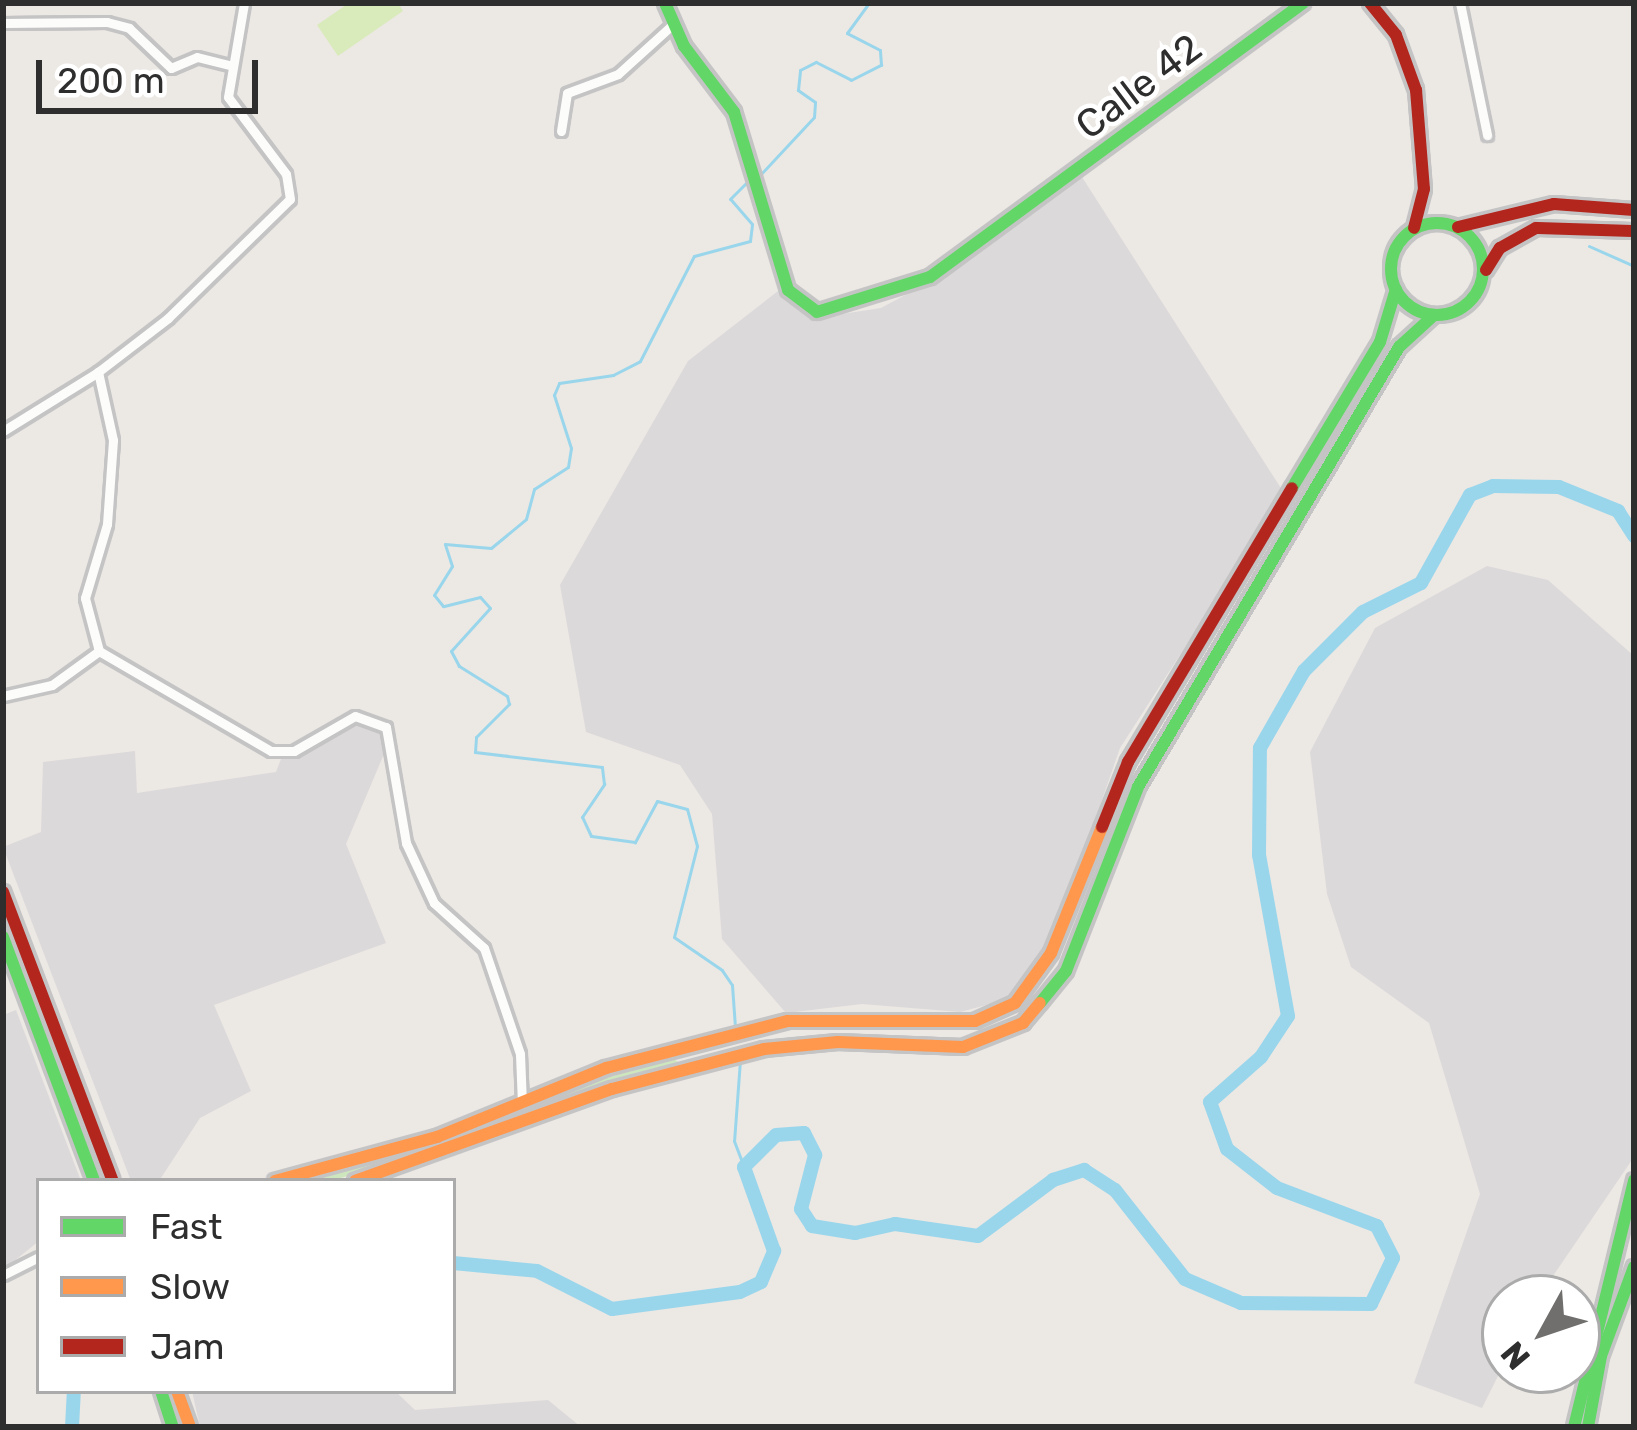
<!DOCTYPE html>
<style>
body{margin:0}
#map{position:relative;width:1637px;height:1430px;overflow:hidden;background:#ece8e4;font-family:Rubik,sans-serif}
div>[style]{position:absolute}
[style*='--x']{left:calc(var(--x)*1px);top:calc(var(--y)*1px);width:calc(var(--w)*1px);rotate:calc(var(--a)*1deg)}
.industrial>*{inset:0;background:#dcd9db}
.green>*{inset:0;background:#cee6be}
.pitch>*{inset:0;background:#d9eabb}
.stream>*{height:3px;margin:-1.5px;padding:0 1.5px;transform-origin:1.5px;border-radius:1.5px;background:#99d6ec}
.river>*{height:14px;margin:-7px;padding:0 7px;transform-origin:7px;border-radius:7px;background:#99d6ec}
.roads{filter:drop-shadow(3px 0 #c5c4c5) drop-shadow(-3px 0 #c5c4c5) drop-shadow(0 3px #c5c4c5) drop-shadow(0 -3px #c5c4c5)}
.street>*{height:9px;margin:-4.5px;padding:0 4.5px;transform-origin:4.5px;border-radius:4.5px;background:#fcfcfb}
.fast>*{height:12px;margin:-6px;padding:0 6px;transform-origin:6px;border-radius:6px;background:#63d668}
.fast>.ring{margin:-6px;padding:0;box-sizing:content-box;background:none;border:12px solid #63d668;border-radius:50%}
.slow>*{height:12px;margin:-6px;padding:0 6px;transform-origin:6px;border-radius:6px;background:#ff974d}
.jam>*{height:12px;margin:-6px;padding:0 6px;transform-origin:6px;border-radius:6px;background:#b3261e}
span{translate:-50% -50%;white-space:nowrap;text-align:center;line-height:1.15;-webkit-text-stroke:9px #fff;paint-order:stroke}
.street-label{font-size:39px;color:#2e2e2e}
.frame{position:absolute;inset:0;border:6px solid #2e2e2e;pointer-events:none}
.legend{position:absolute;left:36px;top:1178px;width:420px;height:216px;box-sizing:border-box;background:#fff;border:3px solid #ababab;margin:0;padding:15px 21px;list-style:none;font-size:36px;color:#2e2e2e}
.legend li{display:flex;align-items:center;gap:24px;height:60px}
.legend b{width:60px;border:3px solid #ababab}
.north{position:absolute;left:1481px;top:1274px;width:120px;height:120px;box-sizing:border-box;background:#fff;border:3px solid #ababab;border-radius:50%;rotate:230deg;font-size:33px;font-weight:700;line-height:48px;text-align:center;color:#2e2e2e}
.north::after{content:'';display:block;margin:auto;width:42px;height:54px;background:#706f6e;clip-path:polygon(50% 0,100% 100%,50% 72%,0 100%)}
.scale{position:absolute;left:36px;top:60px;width:222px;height:54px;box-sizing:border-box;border:6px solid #2e2e2e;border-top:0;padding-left:15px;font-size:36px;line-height:42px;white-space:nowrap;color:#2e2e2e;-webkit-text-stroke:9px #fff;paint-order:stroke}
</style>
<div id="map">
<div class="industrial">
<i style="clip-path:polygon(1082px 177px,1284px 493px,1120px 748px,1048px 956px,1031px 983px,1002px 1001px,960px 1012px,862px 1004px,786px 1013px,722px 939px,712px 814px,680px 765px,586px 732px,560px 585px,688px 361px,782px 288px,809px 319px,881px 308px,948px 272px)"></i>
<i style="clip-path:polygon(1487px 566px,1548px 580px,1634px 656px,1634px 1157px,1538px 1298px,1505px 1298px,1505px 1362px,1482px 1408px,1414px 1383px,1480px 1194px,1429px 1023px,1351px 967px,1327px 894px,1310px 752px,1375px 628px)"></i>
<i style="clip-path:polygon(363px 721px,382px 729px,389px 742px,346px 844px,386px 943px,214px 1005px,251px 1091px,200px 1118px,159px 1181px,131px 1181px,3px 847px,41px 832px,43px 762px,135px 751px,137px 793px,276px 772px,281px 759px,331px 730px)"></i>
<i style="clip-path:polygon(16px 1010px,81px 1181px,39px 1181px,39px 1241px,3px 1270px,3px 1015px)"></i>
<i style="clip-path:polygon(192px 1391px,395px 1391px,415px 1410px,548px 1400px,581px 1427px,200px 1427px)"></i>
</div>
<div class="green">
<i style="clip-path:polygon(671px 1057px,678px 1062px,455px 1146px,330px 1181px,293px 1181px)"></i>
</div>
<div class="pitch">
<i style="clip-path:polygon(349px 3px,398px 3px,403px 11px,338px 56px,317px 25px)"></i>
</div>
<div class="stream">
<i style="--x:760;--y:175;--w:79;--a:-47"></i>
<i style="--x:814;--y:117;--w:15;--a:-86"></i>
<i style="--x:815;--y:102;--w:21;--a:-145"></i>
<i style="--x:798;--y:90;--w:20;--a:-84"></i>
<i style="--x:800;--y:70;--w:18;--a:-27"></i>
<i style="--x:816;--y:62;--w:39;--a:27"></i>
<i style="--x:851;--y:80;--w:34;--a:-27"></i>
<i style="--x:881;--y:65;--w:15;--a:-94"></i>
<i style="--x:880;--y:50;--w:37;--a:-153"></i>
<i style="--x:847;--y:33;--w:37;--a:-54"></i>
<i style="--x:1589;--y:246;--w:49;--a:24"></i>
<i style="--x:735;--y:1027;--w:42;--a:-94.1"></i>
<i style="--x:732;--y:985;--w:18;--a:-124"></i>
<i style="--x:722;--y:970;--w:58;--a:-145.5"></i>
<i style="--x:674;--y:937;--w:94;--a:-75.8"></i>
<i style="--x:697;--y:846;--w:38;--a:-105"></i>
<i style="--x:687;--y:809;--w:31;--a:-165"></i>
<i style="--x:657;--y:801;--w:47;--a:118.2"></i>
<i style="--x:635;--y:842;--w:44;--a:-172.2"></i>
<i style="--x:591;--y:836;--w:21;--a:-115"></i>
<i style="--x:582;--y:817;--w:40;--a:-56"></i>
<i style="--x:604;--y:784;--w:17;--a:-97"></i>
<i style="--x:602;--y:767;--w:128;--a:-173.3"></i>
<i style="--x:475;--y:752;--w:15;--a:-86"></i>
<i style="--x:476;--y:737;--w:47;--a:-45"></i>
<i style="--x:509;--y:704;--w:8;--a:-104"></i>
<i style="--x:507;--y:696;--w:57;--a:-148"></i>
<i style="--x:459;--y:666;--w:17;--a:-118"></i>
<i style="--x:451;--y:651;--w:58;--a:-47.8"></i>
<i style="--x:490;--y:608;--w:15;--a:-132"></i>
<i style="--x:480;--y:597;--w:38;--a:166"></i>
<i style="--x:443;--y:606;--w:14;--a:-129"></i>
<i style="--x:434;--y:595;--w:34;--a:-58"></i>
<i style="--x:452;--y:566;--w:23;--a:-108"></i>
<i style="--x:445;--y:544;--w:46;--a:5"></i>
<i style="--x:491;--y:548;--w:45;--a:-39.6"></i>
<i style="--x:526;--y:519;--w:31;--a:-75"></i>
<i style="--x:534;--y:489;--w:40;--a:-32.9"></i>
<i style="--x:568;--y:467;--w:19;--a:-81"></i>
<i style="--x:571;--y:448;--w:56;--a:-107.8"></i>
<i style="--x:554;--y:395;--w:13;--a:-67"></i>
<i style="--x:559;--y:383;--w:55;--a:-8.4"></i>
<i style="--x:613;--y:375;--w:30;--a:-27"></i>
<i style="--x:640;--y:361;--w:118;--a:-62.8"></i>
<i style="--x:694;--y:256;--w:58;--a:-15"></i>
<i style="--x:750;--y:241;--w:17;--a:-83"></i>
<i style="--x:752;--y:224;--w:33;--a:-131"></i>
<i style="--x:730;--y:199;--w:30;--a:-45"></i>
<i style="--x:740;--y:1060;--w:81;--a:94.2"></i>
<i style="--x:734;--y:1141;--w:28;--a:69"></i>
</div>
<div class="river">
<i style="--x:453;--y:1263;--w:84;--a:5.4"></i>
<i style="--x:537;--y:1271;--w:84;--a:26.9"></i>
<i style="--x:612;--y:1309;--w:129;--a:-7.6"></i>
<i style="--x:740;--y:1292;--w:23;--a:-25"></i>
<i style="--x:761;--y:1282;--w:34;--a:-67"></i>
<i style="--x:774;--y:1251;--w:89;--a:-109.7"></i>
<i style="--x:744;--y:1167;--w:45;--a:-45"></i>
<i style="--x:776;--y:1135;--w:28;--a:-4"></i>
<i style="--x:804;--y:1133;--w:25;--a:63"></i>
<i style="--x:815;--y:1155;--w:56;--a:104.5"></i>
<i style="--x:801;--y:1209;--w:20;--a:57"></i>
<i style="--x:812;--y:1226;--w:44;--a:9.2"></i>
<i style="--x:855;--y:1233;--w:41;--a:-12.7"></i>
<i style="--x:895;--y:1224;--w:84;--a:8.2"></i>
<i style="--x:978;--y:1236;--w:94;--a:-36.7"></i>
<i style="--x:1053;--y:1180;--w:33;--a:-18"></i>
<i style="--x:1084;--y:1170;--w:37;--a:33"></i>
<i style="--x:1115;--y:1190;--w:113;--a:51.8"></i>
<i style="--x:1185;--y:1279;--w:61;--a:23.2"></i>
<i style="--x:1241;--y:1303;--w:130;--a:0.4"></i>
<i style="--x:1371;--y:1304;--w:51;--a:-64.4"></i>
<i style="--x:1393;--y:1258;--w:36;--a:-117"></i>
<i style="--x:1377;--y:1226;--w:107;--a:-159.2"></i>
<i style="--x:1277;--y:1188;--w:63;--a:-142"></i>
<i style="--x:1227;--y:1149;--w:50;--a:-109.9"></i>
<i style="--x:1210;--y:1102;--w:68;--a:-41.4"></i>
<i style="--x:1261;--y:1057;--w:49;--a:-56.6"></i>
<i style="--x:1288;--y:1016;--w:164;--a:-100.2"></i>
<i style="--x:1259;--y:855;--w:107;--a:-89.5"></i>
<i style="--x:1260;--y:748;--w:89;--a:-60.3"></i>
<i style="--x:1304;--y:671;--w:83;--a:-45"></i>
<i style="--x:1363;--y:612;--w:65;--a:-26.6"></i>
<i style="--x:1421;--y:583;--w:101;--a:-60.9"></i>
<i style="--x:1470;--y:495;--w:25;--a:-21"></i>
<i style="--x:1493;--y:486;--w:66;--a:0.9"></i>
<i style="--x:1559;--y:487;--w:64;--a:22.1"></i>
<i style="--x:1618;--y:511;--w:30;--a:57"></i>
<i style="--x:72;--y:1427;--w:36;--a:-87"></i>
</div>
<div class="roads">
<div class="street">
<i style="--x:1460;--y:3;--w:135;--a:78.4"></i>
<i style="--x:3;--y:23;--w:104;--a:-0.6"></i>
<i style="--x:107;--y:22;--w:23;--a:15"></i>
<i style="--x:129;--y:28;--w:58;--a:43.6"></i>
<i style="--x:171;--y:68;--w:28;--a:-23"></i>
<i style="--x:197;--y:57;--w:32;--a:14"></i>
<i style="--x:561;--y:131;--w:38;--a:-81"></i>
<i style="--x:567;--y:93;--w:54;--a:-20.4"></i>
<i style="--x:618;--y:74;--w:73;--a:-42.2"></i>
<i style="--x:3;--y:431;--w:112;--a:-31.8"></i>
<i style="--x:99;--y:651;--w:55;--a:-104.8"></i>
<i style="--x:85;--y:598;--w:77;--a:-73.4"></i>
<i style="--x:107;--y:524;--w:84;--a:-85.9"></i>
<i style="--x:113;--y:440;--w:70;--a:-102.4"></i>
<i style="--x:98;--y:372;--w:88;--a:-37.6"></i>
<i style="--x:168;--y:318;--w:170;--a:-44.3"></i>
<i style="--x:290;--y:199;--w:25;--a:-99"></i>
<i style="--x:286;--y:174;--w:96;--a:-127"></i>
<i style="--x:228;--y:97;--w:95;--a:-80.3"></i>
<i style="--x:99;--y:651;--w:199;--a:30.2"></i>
<i style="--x:271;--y:751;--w:23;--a:0"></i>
<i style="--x:294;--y:751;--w:70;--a:-29.8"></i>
<i style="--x:355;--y:716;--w:33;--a:20"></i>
<i style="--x:386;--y:727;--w:118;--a:80.2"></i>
<i style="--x:406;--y:843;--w:66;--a:65"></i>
<i style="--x:434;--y:903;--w:67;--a:42"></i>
<i style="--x:484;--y:948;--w:112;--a:71.2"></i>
<i style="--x:520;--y:1054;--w:49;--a:87.7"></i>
<i style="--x:3;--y:696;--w:50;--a:-12.7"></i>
<i style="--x:52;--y:685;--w:58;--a:-35.9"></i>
<i style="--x:3;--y:1275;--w:40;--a:-26.6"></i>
</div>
<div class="fast">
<i style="--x:665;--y:3;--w:47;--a:66.2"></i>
<i style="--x:684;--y:46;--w:83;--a:52.9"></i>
<i style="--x:734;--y:112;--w:186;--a:73.1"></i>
<i style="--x:788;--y:290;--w:36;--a:37"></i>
<i style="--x:817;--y:312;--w:118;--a:-17.2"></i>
<i style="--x:930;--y:277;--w:463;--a:-36.3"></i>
<i class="ring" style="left:1391px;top:223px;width:80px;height:80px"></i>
<i style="--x:1292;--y:488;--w:170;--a:-58.9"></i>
<i style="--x:1380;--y:342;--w:55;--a:-73.2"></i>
<i style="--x:3;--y:937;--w:260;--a:69.5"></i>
<i style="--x:1040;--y:1003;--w:41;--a:-50.9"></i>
<i style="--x:1066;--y:971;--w:198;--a:-68.6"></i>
<i style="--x:1138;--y:787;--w:512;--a:-59.32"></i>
<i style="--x:1399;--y:347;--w:47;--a:-42.4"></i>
<i style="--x:161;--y:1391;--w:38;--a:72"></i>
<i style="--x:1574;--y:1427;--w:254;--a:-76.3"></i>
<i style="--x:1588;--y:1427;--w:72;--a:-79.6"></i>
<i style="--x:1601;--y:1356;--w:95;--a:-69.7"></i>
</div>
<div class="slow">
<i style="--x:275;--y:1181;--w:168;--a:-15.2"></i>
<i style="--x:437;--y:1137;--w:183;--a:-22.2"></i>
<i style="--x:606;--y:1068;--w:188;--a:-14.5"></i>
<i style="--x:788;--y:1021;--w:187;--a:0"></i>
<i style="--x:975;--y:1021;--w:44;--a:-24.2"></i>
<i style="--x:1015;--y:1003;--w:62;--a:-54.2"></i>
<i style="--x:1051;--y:953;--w:136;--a:-68"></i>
<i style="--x:355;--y:1181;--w:273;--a:-19.7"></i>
<i style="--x:612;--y:1089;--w:157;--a:-14.7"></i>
<i style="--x:764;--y:1049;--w:74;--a:-5.4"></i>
<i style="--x:838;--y:1042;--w:125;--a:2.3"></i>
<i style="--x:963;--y:1047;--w:65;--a:-21.8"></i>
<i style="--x:1023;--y:1023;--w:26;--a:-50"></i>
<i style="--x:177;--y:1391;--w:38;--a:70"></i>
</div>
<div class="jam">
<i style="--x:1370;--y:3;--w:41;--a:50.9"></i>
<i style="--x:1396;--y:35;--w:59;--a:70"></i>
<i style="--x:1416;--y:90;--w:99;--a:85.4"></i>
<i style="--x:1424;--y:189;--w:40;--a:104.4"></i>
<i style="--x:1458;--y:227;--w:99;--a:-13.5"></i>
<i style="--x:1554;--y:204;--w:80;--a:4.3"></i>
<i style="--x:1486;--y:270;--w:26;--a:-58"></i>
<i style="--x:1500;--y:248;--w:41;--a:-29.1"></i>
<i style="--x:1536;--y:228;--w:98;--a:1.8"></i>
<i style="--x:1102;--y:827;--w:70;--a:-68.2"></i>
<i style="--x:1128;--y:762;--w:319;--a:-59.1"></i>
<i style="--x:3;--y:892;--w:309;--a:69.2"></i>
</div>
</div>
<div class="street-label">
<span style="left:1139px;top:87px;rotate:-37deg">Calle 42</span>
</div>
<div class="frame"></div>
<ul class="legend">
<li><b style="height:15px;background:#63d668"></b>Fast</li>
<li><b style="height:15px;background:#ff974d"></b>Slow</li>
<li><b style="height:15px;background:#b3261e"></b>Jam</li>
</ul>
<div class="north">N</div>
<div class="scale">200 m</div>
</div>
